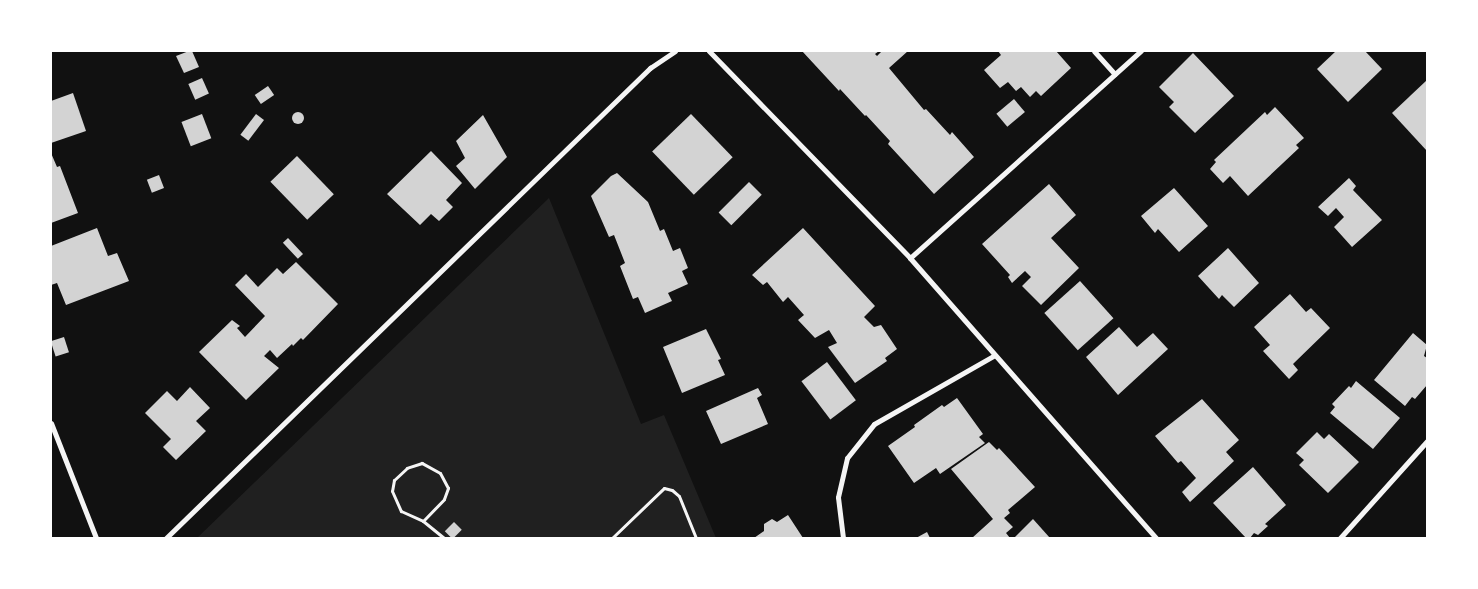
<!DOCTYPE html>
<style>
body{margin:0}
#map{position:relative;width:1478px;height:589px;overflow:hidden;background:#111;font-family:Quicksand,sans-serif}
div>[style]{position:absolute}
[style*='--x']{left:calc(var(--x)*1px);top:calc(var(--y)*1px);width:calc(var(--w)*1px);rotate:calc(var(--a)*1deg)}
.green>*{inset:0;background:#202020}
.building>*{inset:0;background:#d3d3d3;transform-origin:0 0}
.round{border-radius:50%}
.path>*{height:3px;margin:-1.5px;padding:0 1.5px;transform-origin:1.5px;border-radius:1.5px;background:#f5f5f5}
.minor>*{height:5px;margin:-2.5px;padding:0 2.5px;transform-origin:2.5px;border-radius:2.5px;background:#f5f5f5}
span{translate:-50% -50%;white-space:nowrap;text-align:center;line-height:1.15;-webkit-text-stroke:4px #fff;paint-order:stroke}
.frame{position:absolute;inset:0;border:52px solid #fff;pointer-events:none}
</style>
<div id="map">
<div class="green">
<i style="clip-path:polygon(549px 198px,641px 424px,664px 415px,716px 538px,197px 538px)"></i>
</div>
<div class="building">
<i style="clip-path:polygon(189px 51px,192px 51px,199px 67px,184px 73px,176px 56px)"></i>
<i style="clip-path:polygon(802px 51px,879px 51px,875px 54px,877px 56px,882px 51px,908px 51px,889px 68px,924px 110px,926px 109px,950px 135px,952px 132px,974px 157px,934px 194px,888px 144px,890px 141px,866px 115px,865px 116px,840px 89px,839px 91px)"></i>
<i style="clip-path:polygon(998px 51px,1056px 51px,1071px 68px,1041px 96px,1036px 91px,1030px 97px,1021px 87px,1016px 91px,1008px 82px,1000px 88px,984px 70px,1001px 55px)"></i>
<i style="clip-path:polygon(1336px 51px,1365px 51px,1382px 69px,1348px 102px,1317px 69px)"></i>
<i style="clip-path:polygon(1193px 53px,1234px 96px,1195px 133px,1169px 107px,1174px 102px,1159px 87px)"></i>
<i style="left:202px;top:78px;width:17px;height:15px;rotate:66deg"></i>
<i style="clip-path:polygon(1427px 80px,1427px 151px,1392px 113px)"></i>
<i style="left:268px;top:86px;width:11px;height:16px;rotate:56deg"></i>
<i style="clip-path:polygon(73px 93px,86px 131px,51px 143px,51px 101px)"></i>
<i style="left:1014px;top:99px;width:17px;height:23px;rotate:50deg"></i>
<i style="clip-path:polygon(1275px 107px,1304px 138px,1296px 145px,1299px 148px,1248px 196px,1230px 176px,1223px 183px,1210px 169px,1216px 162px,1214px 160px,1265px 112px,1267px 115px)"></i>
<i class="round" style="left:292px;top:112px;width:12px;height:12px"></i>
<i style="left:202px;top:114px;width:26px;height:22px;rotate:69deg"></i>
<i style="left:256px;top:114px;width:10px;height:26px;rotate:37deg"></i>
<i style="left:691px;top:114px;width:60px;height:54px;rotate:46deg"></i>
<i style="clip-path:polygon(483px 115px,507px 157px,475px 189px,456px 166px,465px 158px,456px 141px)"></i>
<i style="clip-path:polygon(431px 151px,462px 183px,446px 200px,453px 207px,439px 221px,431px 214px,420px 225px,387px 194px)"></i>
<i style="clip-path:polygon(51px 153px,57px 167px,60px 166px,78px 213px,51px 223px)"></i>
<i style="left:297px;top:156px;width:53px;height:37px;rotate:46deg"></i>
<i style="clip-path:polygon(617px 173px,648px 202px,660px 231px,664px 229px,673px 251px,680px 248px,688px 268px,682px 271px,688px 284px,668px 293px,672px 301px,645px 313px,638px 297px,633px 299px,620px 266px,625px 263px,614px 235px,609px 237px,591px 196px,611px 176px)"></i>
<i style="left:159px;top:175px;width:14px;height:13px;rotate:69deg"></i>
<i style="clip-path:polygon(1349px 178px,1356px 186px,1353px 190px,1382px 220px,1352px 247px,1334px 227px,1344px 217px,1336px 208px,1328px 216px,1318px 207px)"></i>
<i style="left:749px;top:182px;width:18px;height:43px;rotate:45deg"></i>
<i style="clip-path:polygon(1049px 184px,1076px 215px,1051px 238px,1079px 268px,1041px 305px,1022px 286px,1031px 277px,1025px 271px,1012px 283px,1008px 277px,1010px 275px,982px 244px)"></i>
<i style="clip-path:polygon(1174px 188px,1208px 226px,1179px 252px,1158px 229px,1155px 233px,1141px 216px)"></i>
<i style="clip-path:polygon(97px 228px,108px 256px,117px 253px,129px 281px,66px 305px,57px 283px,51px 285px,51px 246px)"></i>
<i style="clip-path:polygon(803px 228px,875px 306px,864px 317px,874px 327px,881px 325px,897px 349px,885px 358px,887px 361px,855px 383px,828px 347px,837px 343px,829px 330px,815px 338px,798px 320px,804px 315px,788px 297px,783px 302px,767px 282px,763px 285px,752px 275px)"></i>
<i style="left:288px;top:238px;width:22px;height:7px;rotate:47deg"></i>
<i style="clip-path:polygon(1228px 248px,1259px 283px,1234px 307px,1222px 295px,1219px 299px,1198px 276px)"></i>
<i style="clip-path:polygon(296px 262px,338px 304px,303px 340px,301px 338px,293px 346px,292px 344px,277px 358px,270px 350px,264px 356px,279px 368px,246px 400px,199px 352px,232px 320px,240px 326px,237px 328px,245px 337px,265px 316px,235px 285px,246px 274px,258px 287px,277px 268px,283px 274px)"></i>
<i style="left:1080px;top:281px;width:50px;height:48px;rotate:48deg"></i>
<i style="clip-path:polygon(1290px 294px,1306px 312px,1311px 308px,1330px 328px,1293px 364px,1298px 370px,1289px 379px,1263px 351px,1270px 345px,1254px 327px)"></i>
<i style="clip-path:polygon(1119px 327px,1137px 347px,1153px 333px,1168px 349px,1118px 395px,1086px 357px)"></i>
<i style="clip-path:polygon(706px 329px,721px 359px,718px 360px,725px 375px,682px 393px,663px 347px)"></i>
<i style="clip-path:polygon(1413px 333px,1427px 345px,1424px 356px,1427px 358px,1427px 385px,1415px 399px,1412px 397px,1405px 406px,1374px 380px)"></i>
<i style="left:64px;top:337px;width:16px;height:14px;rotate:72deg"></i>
<i style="left:827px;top:362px;width:48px;height:32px;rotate:53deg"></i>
<i style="clip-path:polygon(1356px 381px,1400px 418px,1373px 449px,1330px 413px,1335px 407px,1332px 404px,1349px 386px,1351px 388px)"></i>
<i style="clip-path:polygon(190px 387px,210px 408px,196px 421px,206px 431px,176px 460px,163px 447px,171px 439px,145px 413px,167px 391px,177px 401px)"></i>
<i style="clip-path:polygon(758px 388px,762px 395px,757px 398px,768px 424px,721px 444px,706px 411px)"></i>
<i style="clip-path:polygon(957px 398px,983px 434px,979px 437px,985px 443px,940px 474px,936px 468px,914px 483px,888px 446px,915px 427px,914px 425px,942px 405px,944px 407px)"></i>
<i style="clip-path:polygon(1202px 399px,1239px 440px,1226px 452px,1234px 461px,1190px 502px,1182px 492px,1196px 478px,1181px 461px,1178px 463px,1155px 436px)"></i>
<i style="clip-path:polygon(1317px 432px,1324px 439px,1329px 434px,1359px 462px,1328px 493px,1299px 465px,1304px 460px,1296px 453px)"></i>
<i style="clip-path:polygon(989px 442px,997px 450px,999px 448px,1035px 487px,1008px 510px,1010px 513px,1004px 518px,1013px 527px,1006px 533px,1010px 538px,972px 538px,993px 519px,951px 469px)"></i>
<i style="clip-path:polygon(1253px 467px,1286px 505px,1265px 524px,1268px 526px,1258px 535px,1254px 533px,1250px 538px,1246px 538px,1213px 503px)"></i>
<i style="clip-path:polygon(788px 515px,803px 538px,754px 538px,764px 531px,764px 524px,772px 519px,777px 522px)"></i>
<i style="clip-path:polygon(1033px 519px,1050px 538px,1014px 538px)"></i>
<i style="left:454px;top:522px;width:11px;height:13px;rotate:45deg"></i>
<i style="clip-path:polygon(927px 532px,930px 538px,916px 538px)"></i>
</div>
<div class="path">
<i style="--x:423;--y:521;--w:30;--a:-46"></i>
<i style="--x:444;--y:499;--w:12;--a:-70"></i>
<i style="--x:448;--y:488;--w:17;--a:-118"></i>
<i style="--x:440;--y:473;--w:21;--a:-151"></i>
<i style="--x:422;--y:463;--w:16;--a:162"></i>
<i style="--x:407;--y:468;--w:18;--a:137"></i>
<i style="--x:394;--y:480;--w:11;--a:100"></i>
<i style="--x:392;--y:491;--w:22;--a:66"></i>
<i style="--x:401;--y:511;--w:24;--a:24"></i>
<i style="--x:423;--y:521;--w:27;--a:39"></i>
<i style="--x:612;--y:538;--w:72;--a:-43.9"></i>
<i style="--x:664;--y:488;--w:8;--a:14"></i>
<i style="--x:672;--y:490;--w:9;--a:41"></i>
<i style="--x:679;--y:496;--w:45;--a:68"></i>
</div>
<div class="minor">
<i style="--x:709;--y:51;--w:289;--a:45.8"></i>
<i style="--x:910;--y:258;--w:373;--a:48.7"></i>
<i style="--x:1094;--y:51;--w:31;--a:48"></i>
<i style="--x:910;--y:258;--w:310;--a:-41.9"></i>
<i style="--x:51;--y:423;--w:123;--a:68.6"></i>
<i style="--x:166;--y:538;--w:675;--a:-44.16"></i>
<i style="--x:650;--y:68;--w:30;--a:-34"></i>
<i style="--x:843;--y:538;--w:41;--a:-97"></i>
<i style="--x:838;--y:497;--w:40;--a:-77"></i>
<i style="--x:847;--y:458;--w:43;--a:-51.5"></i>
<i style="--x:874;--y:424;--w:139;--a:-29.7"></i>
<i style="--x:1340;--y:538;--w:130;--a:-48.1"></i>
</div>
<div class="frame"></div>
</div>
